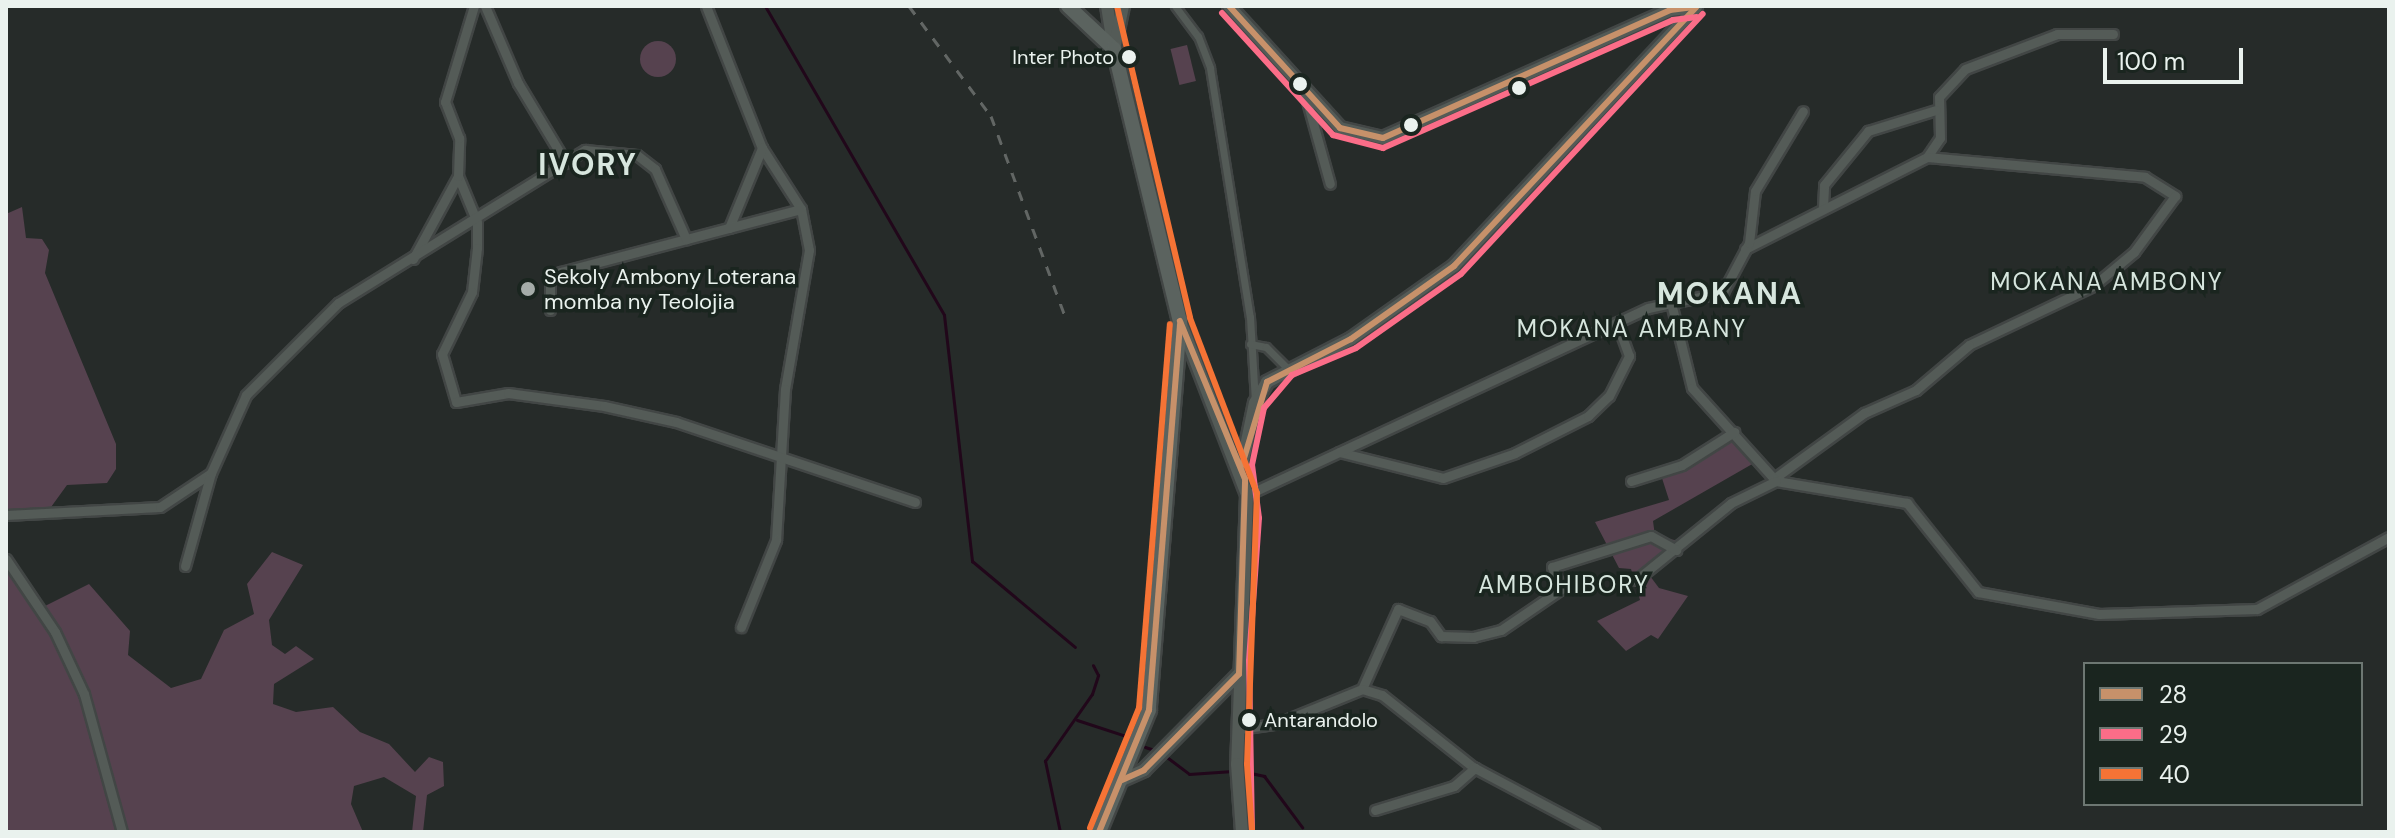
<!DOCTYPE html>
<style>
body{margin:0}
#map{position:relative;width:2395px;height:838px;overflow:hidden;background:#262b29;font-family:"DM Sans",sans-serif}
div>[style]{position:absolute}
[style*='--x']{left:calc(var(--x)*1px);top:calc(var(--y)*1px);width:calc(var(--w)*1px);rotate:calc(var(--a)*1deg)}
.green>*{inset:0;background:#56424f;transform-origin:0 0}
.round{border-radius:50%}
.stream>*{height:3px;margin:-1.5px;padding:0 1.5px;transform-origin:1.5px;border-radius:1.5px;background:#21071a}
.roads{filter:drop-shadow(2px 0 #424645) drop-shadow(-2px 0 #424645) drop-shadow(0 2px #424645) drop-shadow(0 -2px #424645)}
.pedestrian>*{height:7px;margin:-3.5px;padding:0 3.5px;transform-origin:3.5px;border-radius:3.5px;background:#545b57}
.minor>*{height:9px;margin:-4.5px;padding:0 4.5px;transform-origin:4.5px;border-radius:4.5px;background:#545b57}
.tertiary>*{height:12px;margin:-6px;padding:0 6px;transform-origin:6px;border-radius:6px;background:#545b57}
.primary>*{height:14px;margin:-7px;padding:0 7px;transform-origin:7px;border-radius:7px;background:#5b635f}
.rail>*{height:3px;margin-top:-1.5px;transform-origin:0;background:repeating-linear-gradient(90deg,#626664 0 10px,transparent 0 20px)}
.bus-1>*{height:6px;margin:-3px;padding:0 3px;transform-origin:3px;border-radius:3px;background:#c7916a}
.bus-2>*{height:6px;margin:-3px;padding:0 3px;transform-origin:3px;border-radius:3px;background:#fb6d88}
.bus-3>*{height:6px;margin:-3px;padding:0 3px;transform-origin:3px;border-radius:3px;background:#f57335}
.dots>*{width:22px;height:22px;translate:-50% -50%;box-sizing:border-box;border:4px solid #1a251f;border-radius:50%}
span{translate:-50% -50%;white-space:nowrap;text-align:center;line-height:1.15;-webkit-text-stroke:7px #1a251f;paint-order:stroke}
.bus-label{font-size:20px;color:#eaf2ee}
.right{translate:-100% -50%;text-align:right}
.left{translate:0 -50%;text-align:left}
.poi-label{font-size:22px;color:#eaf2ee}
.neighbourhood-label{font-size:24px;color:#d7e6de;letter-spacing:2px}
.district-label{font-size:30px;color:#d7e6de;font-weight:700;letter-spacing:2px}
.frame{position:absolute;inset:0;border:8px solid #eaf2ee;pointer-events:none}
.legend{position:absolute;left:2083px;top:662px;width:280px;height:144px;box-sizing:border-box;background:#1a251f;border:2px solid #6d7772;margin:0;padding:10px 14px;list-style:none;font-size:24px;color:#eaf2ee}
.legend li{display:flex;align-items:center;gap:16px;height:40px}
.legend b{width:40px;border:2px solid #6d7772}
.scale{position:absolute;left:2103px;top:48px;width:140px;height:36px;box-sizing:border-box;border:4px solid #eaf2ee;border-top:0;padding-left:10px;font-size:24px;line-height:28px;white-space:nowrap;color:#eaf2ee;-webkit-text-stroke:6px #1a251f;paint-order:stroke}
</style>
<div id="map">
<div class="green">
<i class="round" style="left:640px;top:41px;width:36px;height:36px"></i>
<i style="left:1187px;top:45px;width:37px;height:17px;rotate:76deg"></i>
<i style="clip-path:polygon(22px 207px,26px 238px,42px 239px,49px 250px,45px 273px,116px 444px,116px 469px,107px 483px,67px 485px,46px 514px,6px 515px,6px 214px)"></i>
<i style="clip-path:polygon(1733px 434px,1761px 459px,1653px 521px,1655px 536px,1684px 542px,1647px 572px,1659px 588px,1688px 596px,1658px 639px,1651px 635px,1626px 651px,1597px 621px,1640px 600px,1631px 569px,1619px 568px,1595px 522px,1669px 500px,1661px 475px)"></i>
<i style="clip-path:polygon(272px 552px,303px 565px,269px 620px,272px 645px,285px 654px,296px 646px,314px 659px,274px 684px,273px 704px,296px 712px,333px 707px,360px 732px,389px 744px,415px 772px,429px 757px,443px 762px,444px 786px,427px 795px,423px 832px,412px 832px,416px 796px,384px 777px,354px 786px,351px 804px,363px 832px,6px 832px,6px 564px,39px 609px,89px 584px,130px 631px,128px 655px,171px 688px,201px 679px,224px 630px,254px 614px,247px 584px)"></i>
</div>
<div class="stream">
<i style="--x:765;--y:6;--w:357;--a:59.9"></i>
<i style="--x:944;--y:315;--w:248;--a:83.5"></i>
<i style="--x:972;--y:561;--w:134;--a:39.9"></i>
<i style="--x:1077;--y:720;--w:55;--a:18.1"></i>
<i style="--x:1145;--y:747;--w:13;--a:18"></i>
<i style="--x:1164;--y:755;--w:31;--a:37"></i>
<i style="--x:1189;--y:774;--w:44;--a:-3.9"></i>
<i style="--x:1241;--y:771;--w:24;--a:12"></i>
<i style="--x:1264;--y:776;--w:64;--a:53.3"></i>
<i style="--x:1060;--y:832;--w:73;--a:-101.9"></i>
<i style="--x:1045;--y:761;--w:82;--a:-55"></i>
<i style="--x:1092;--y:694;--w:20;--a:-72"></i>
<i style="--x:1098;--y:675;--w:11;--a:-117"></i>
</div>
<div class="roads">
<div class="pedestrian">
<i style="--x:1175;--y:6;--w:38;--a:53"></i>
<i style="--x:1198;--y:36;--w:34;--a:69"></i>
<i style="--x:1210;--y:68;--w:252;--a:80.9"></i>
<i style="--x:1250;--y:317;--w:85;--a:86.6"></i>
<i style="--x:1250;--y:344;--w:16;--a:11"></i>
<i style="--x:1266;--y:347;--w:28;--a:45"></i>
</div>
<div class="minor">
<i style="--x:485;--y:6;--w:84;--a:66.8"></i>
<i style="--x:518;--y:83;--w:93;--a:59"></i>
<i style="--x:706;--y:6;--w:153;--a:68.5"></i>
<i style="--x:762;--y:148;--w:72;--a:57.4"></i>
<i style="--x:801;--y:209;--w:42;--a:79"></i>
<i style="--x:809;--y:250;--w:141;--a:99.8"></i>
<i style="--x:785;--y:389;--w:151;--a:93.4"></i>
<i style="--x:776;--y:540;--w:94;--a:111.9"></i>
<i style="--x:1305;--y:94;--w:93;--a:74.5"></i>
<i style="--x:1927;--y:157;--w:23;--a:-56"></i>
<i style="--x:1940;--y:138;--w:41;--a:-91.4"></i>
<i style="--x:1939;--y:97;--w:38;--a:-47"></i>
<i style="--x:1965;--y:69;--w:98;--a:-20.8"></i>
<i style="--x:2057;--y:34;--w:56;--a:0"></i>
<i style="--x:458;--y:176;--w:50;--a:67.6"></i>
<i style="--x:477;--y:222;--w:26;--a:90"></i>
<i style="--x:477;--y:248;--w:44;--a:96.5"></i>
<i style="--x:472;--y:292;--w:69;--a:115.8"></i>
<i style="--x:442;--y:354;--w:50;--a:73.7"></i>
<i style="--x:456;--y:402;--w:53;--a:-9.8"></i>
<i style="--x:508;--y:393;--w:97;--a:7.7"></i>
<i style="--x:604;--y:406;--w:74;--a:12.5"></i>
<i style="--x:676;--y:422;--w:252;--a:18.5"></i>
<i style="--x:1823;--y:207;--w:22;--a:-87"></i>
<i style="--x:1824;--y:185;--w:70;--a:-50.8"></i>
<i style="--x:1868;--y:131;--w:71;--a:-17.2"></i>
<i style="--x:729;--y:228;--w:87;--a:-67.6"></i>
<i style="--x:1745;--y:249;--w:204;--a:-26.8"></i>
<i style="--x:1927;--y:157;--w:219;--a:5.2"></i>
<i style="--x:2145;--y:177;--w:36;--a:32"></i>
<i style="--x:2175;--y:196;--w:69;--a:126.2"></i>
<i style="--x:2134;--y:252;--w:53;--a:140.3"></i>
<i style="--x:2093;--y:286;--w:137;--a:154.6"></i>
<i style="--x:1969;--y:345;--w:70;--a:139.7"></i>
<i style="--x:1916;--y:390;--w:57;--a:156.1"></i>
<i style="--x:1864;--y:413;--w:110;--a:143.9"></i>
<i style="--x:413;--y:259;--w:94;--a:-61.5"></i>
<i style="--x:458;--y:176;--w:38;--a:-88"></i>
<i style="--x:459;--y:138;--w:39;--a:-111"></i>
<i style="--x:445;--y:102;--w:100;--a:-73.2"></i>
<i style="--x:1672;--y:307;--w:83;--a:76.1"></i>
<i style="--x:1692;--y:388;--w:125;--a:47.9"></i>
<i style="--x:1776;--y:481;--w:133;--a:9.5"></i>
<i style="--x:1907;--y:503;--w:114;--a:51.4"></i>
<i style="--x:1978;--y:592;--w:123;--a:10.3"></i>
<i style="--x:2099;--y:614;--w:158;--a:-1.8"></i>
<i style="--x:2257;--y:609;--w:150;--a:-28.6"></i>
<i style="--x:550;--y:310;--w:32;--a:-90"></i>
<i style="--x:550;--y:278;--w:13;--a:-29"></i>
<i style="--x:561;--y:272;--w:248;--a:-14.7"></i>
<i style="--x:1339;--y:452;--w:107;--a:14"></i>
<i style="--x:1443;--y:478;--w:76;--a:-19.1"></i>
<i style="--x:1515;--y:453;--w:82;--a:-26.9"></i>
<i style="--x:1588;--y:416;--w:29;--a:-44"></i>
<i style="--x:1609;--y:396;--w:45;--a:-63.4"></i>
<i style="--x:1629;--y:356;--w:32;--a:-110"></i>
<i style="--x:1631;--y:481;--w:53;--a:-17.4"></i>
<i style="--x:1682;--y:465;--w:62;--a:-32.4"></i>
<i style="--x:1247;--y:495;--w:442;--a:-25"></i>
<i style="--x:1648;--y:308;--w:77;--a:-12"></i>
<i style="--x:1723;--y:292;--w:55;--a:-62"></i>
<i style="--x:1749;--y:243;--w:52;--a:-83.4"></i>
<i style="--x:1755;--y:191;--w:93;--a:-59"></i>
<i style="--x:6;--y:515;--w:154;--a:-3"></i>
<i style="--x:160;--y:507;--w:61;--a:-33.7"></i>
<i style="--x:6;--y:559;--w:88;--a:56.1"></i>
<i style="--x:55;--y:632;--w:68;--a:64.9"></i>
<i style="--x:84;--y:694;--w:143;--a:74.6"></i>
<i style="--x:185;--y:566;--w:97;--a:-74.4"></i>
<i style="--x:211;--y:473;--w:85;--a:-65.8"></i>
<i style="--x:246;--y:395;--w:130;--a:-45"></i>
<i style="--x:338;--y:303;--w:291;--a:-31.8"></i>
<i style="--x:585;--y:150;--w:52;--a:5.5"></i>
<i style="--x:637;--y:155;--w:23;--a:38"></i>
<i style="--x:655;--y:169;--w:77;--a:66.1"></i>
<i style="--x:1636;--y:580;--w:122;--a:-39"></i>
<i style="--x:1731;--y:503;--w:50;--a:-26.1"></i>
<i style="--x:1362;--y:689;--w:88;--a:-65.8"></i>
<i style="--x:1398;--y:609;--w:34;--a:21"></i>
<i style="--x:1430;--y:621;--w:19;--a:54"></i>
<i style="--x:1441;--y:636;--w:32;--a:2"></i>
<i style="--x:1473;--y:637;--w:29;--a:-14"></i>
<i style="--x:1501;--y:630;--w:73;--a:-34.3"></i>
<i style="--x:1561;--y:589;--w:24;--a:-112"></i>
<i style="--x:1552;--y:567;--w:104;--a:-17.4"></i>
<i style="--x:1651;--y:536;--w:29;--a:29"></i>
<i style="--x:1239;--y:729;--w:37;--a:-8"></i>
<i style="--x:1276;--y:724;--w:93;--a:-22.1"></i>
<i style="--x:1362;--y:689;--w:21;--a:17"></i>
<i style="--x:1382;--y:695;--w:116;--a:38.4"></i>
<i style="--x:1473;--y:767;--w:138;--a:28"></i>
<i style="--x:1375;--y:810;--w:83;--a:-16.9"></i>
<i style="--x:1454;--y:786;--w:28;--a:-41"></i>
</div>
<div class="tertiary">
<i style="--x:1107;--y:6;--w:36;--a:81"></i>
<i style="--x:1229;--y:6;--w:165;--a:47.7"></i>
<i style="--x:1340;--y:128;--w:44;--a:13.1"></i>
<i style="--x:1383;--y:138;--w:314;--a:-24"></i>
<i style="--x:1670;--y:10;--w:26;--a:-7"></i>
<i style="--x:1114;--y:49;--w:44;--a:-78.2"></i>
<i style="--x:1180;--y:321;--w:186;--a:68.9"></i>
<i style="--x:1247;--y:495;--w:269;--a:92.1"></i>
<i style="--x:1237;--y:764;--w:68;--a:85.8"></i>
<i style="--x:1242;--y:465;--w:63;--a:-78.2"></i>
<i style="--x:1255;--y:403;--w:24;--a:-60"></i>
<i style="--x:1267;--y:382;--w:94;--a:-27.1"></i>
<i style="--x:1351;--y:339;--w:126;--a:-35.3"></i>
<i style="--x:1454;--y:266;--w:354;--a:-46.9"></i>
<i style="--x:1122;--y:780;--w:24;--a:-24"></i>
<i style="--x:1144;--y:770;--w:135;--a:-45.3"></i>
</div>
<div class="primary">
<i style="--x:1068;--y:6;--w:63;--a:43.1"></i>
<i style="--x:1114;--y:49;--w:280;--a:76.4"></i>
<i style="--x:1180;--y:321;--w:390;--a:94.6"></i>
<i style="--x:1149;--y:710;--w:132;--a:112.3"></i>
</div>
</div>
<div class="rail">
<i style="--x:909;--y:6;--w:137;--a:53.3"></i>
<i style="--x:991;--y:116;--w:213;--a:69.7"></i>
</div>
<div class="bus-1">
<i style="--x:1229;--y:6;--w:165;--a:47.7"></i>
<i style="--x:1340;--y:128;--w:44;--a:13.1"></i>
<i style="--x:1383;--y:138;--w:314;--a:-24"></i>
<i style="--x:1670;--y:10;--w:26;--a:-7"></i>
<i style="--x:1242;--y:465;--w:87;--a:-73.2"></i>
<i style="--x:1267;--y:382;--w:94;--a:-27.1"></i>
<i style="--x:1351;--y:339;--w:126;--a:-35.3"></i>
<i style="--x:1454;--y:266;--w:354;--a:-46.9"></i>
<i style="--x:1122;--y:780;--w:24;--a:-24"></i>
<i style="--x:1144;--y:770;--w:135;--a:-45.3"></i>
<i style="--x:1239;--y:674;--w:195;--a:-88.2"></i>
<i style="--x:1245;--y:479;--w:171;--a:-112.4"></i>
<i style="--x:1099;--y:832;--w:132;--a:-67.7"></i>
<i style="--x:1149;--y:710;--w:387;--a:-85.4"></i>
</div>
<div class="bus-2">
<i style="--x:1222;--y:13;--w:165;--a:47.7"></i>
<i style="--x:1333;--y:135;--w:52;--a:14.6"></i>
<i style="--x:1383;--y:148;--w:317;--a:-23.8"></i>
<i style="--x:1673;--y:20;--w:24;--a:-7"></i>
<i style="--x:1252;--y:832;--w:171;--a:-91"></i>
<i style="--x:1249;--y:661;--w:143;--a:-86"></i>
<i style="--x:1259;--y:518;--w:53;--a:-97.5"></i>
<i style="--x:1252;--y:465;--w:58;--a:-78.1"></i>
<i style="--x:1264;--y:408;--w:43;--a:-49.7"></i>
<i style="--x:1292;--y:375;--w:69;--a:-22.9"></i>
<i style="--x:1356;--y:348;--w:128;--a:-35.2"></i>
<i style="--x:1461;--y:274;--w:355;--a:-47.1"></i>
</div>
<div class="bus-3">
<i style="--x:1117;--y:6;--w:320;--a:76.8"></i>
<i style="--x:1190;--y:318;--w:187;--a:69.1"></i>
<i style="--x:1257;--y:493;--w:271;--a:92.1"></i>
<i style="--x:1247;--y:764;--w:67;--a:85.7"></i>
<i style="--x:1090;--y:828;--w:130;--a:-67.8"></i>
<i style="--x:1139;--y:708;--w:385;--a:-85.4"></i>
</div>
<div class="dots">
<i style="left:1129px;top:57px;background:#eaf2ee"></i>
<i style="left:1300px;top:84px;background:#eaf2ee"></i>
<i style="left:1519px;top:88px;background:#eaf2ee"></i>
<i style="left:1411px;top:125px;background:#eaf2ee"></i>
<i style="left:528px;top:289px;background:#a5aca9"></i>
<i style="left:1249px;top:720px;background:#eaf2ee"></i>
</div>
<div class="bus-label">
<span class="right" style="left:1114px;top:57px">Inter Photo</span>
<span class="left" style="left:1264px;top:720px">Antarandolo</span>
</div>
<div class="poi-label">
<span class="left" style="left:544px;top:289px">Sekoly Ambony Loterana<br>momba ny Teolojia</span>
</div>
<div class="neighbourhood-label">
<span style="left:2107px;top:282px">MOKANA AMBONY</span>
<span style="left:1632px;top:329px">MOKANA AMBANY</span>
<span style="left:1564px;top:585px">AMBOHIBORY</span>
</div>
<div class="district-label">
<span style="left:588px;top:165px">IVORY</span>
<span style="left:1730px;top:294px">MOKANA</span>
</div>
<div class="frame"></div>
<ul class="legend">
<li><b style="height:10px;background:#c7916a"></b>28</li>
<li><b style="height:10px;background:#fb6d88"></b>29</li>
<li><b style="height:10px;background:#f57335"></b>40</li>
</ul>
<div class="scale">100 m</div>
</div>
